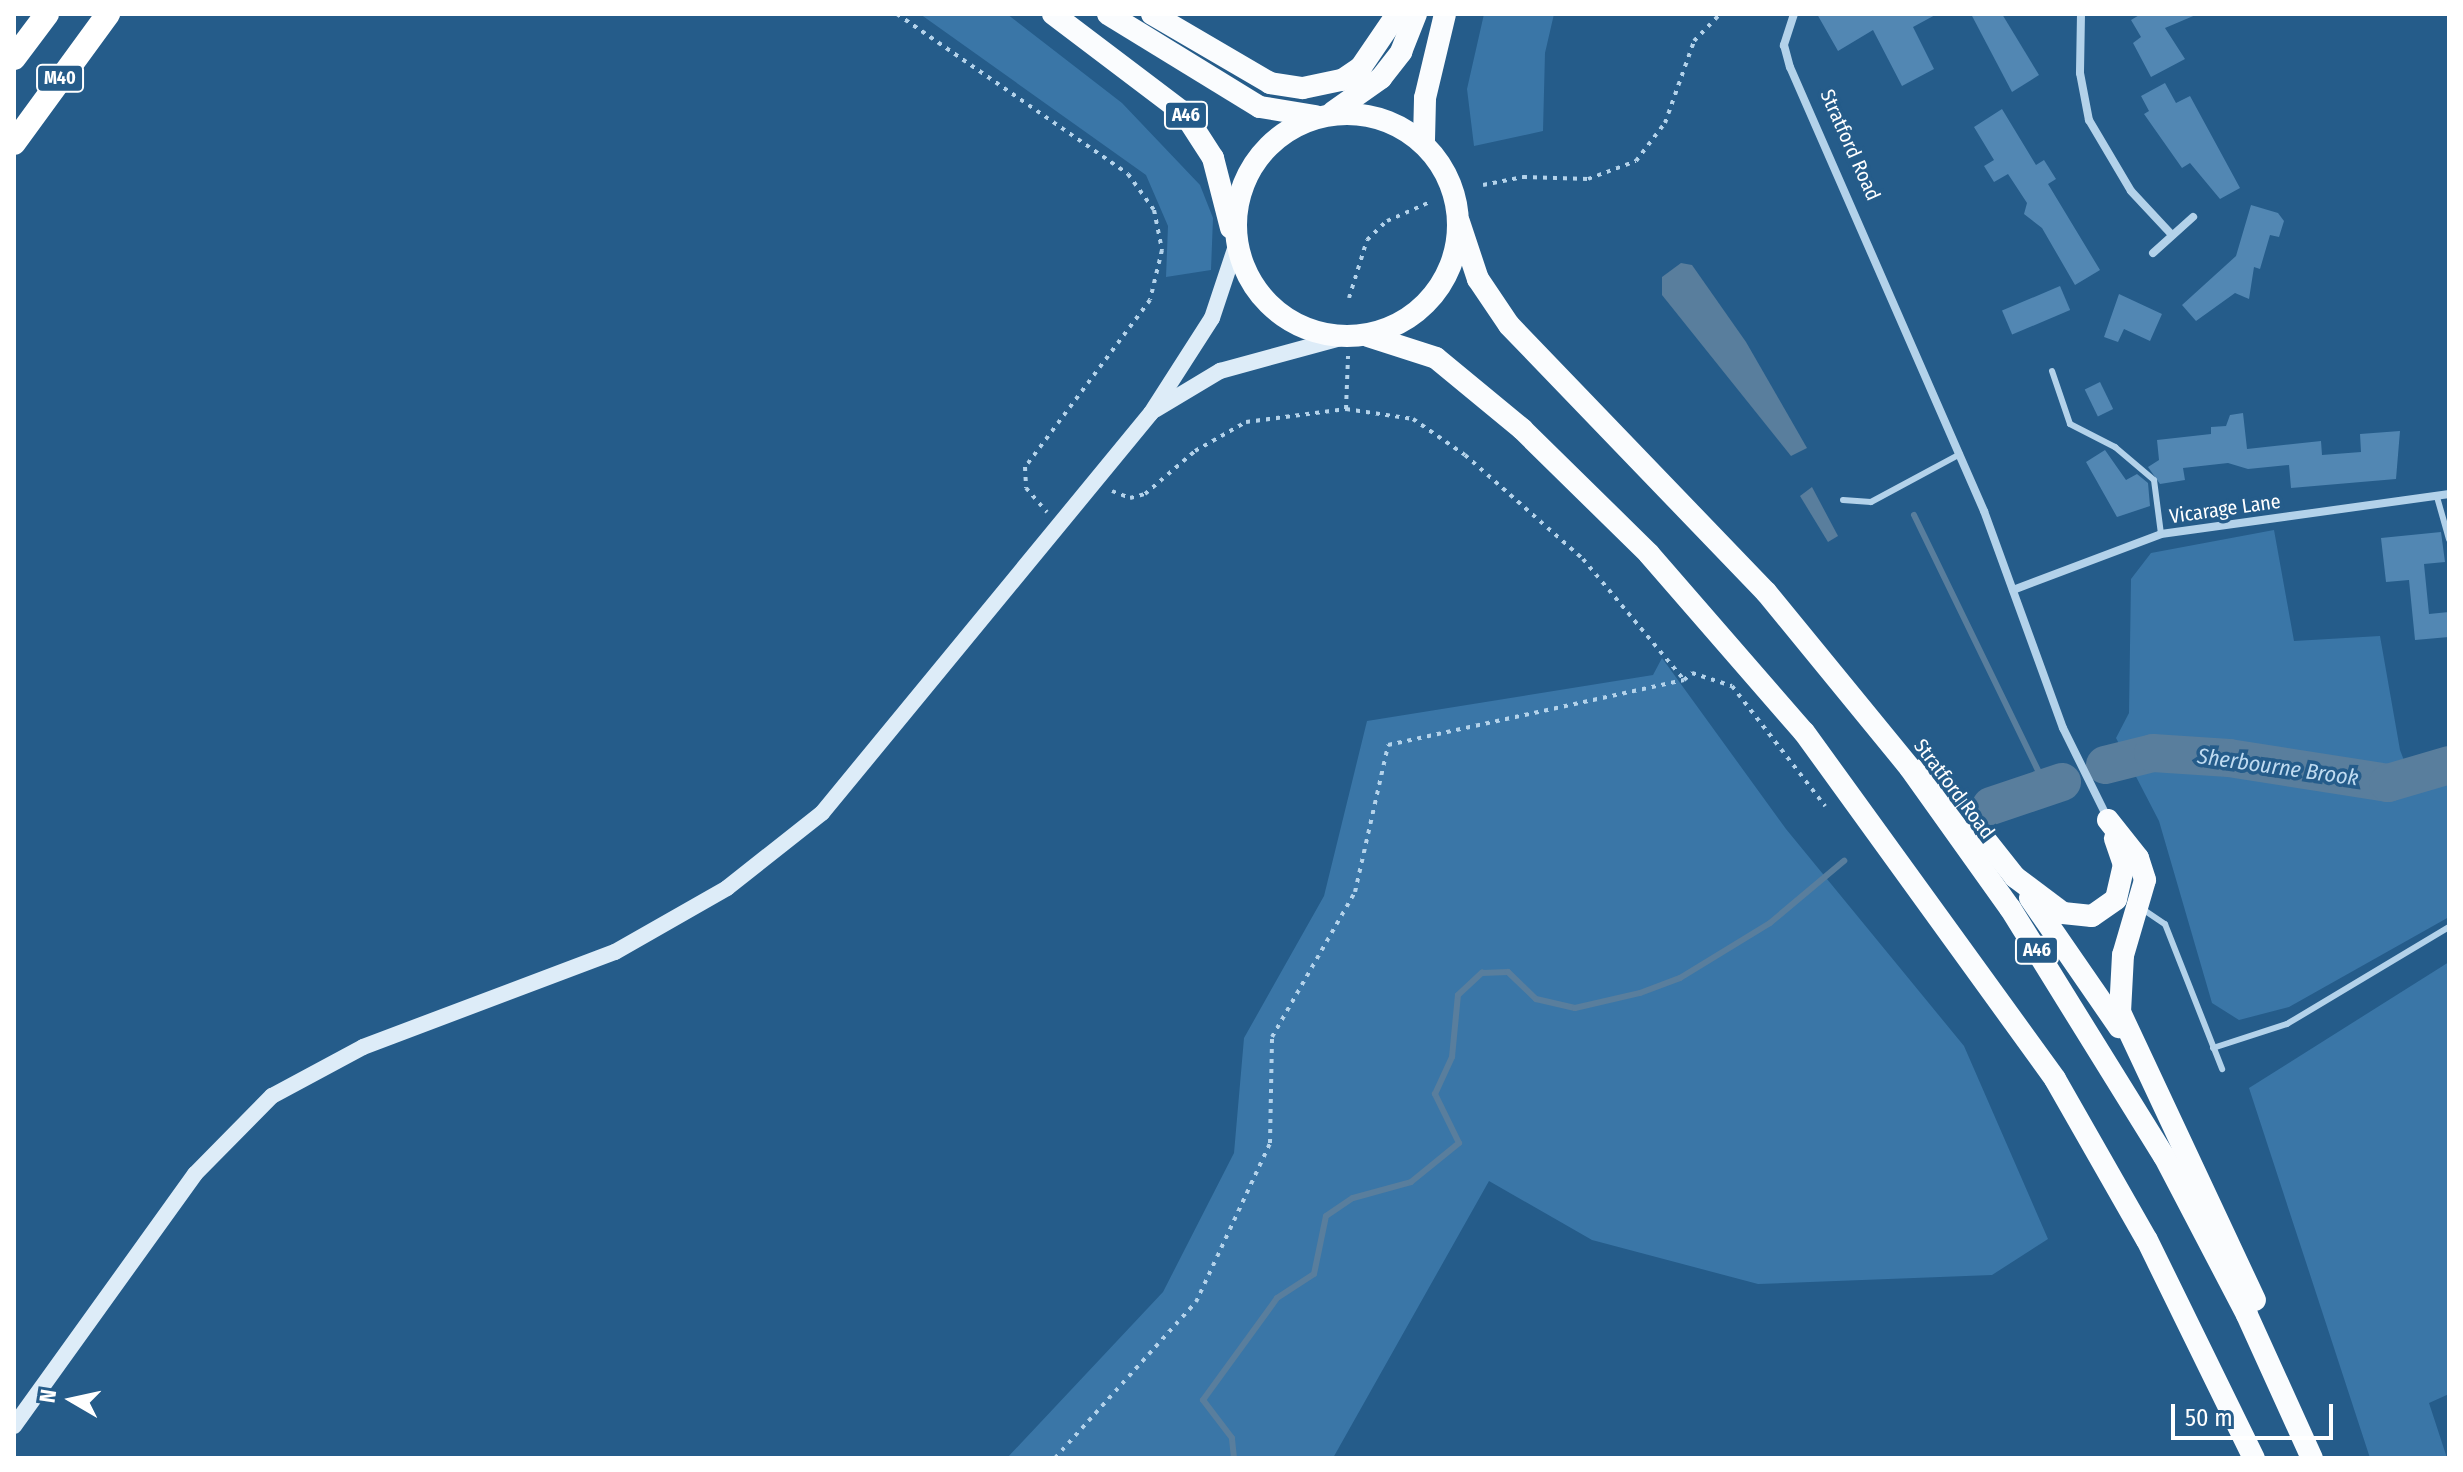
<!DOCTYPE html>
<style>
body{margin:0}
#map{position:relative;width:2463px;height:1472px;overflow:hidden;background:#255c8a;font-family:"Fira Sans Condensed",sans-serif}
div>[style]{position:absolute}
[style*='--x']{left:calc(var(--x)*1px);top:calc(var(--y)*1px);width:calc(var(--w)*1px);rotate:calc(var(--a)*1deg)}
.green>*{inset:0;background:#3a76a7}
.water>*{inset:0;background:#597e9d}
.stream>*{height:6px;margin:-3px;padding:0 3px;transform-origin:3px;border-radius:3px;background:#597e9d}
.river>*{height:38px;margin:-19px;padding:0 19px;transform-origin:19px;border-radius:19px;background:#597e9d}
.building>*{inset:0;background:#5287b3;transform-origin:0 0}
.path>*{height:4px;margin-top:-2px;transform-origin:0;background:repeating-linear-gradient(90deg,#b3d2ea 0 4px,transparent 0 10px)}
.service>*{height:6px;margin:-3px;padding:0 3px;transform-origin:3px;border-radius:3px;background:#b3d2ea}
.minor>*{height:8px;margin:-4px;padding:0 4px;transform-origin:4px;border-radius:4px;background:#b3d2ea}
.secondary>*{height:16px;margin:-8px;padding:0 8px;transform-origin:8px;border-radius:8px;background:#ddecf8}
.trunk>*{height:22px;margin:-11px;padding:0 11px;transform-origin:11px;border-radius:11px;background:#fafcfe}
.trunk>.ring{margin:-11px;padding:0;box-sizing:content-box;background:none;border:22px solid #fafcfe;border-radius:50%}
.motorway>*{height:24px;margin:-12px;padding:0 12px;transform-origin:12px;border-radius:12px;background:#fff}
span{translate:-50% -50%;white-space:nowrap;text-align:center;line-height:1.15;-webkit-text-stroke:7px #255c8a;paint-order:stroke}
.shield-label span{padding:2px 6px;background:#255c8a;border:2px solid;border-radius:6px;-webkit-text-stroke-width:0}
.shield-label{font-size:18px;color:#fff;font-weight:700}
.street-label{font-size:20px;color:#fff}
.water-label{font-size:22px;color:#bfdbf1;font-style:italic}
.frame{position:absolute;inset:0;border:16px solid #fff;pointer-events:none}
.north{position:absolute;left:32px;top:1360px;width:80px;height:80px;-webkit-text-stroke:6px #255c8a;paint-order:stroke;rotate:279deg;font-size:22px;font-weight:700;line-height:32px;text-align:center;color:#fff}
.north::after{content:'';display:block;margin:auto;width:28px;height:36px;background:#fff;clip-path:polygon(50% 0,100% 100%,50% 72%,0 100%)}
.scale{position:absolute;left:2171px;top:1404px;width:162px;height:36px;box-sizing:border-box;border:4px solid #fff;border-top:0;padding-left:10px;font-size:24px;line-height:28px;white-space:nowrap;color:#fff;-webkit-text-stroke:6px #255c8a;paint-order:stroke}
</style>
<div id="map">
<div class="green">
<i style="clip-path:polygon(920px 14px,1007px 14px,1122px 103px,1200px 185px,1213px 218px,1211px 270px,1166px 277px,1168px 226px,1146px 175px)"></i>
<i style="clip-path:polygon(1484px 14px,1554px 14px,1545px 53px,1543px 131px,1474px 146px,1467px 89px)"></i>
<i style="clip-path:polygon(2274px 530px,2294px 641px,2380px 636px,2400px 750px,2410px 776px,2449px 765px,2449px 917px,2289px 1007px,2239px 1020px,2212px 1003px,2159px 821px,2116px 738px,2129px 713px,2131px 579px,2151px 553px)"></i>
<i style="clip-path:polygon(1662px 658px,1786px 829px,1964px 1046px,2048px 1239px,1992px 1275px,1758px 1284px,1592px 1240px,1489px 1181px,1333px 1458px,1007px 1458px,1163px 1292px,1234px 1153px,1244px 1038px,1324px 896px,1367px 721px,1653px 675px)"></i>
<i style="clip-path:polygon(2449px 962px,2449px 1394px,2429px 1403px,2447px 1458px,2370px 1458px,2249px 1088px)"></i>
</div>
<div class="water">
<i style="clip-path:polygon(1681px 263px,1692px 265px,1746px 342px,1807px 448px,1791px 456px,1662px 295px,1662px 277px)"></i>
<i style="clip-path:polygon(1812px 487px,1838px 536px,1828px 542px,1800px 496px)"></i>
</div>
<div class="stream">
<i style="--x:1914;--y:515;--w:302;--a:64.1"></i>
<i style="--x:1234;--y:1458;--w:20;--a:-96"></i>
<i style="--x:1232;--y:1438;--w:48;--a:-127.3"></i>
<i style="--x:1203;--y:1400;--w:126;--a:-54"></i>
<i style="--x:1277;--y:1298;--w:44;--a:-33"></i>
<i style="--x:1314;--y:1274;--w:59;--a:-78.3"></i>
<i style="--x:1326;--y:1216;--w:32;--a:-34"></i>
<i style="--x:1353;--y:1198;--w:60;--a:-15.4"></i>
<i style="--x:1411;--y:1182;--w:62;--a:-39.1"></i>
<i style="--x:1459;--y:1143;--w:55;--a:-116.1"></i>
<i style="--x:1435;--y:1094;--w:41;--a:-65.3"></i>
<i style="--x:1452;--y:1057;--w:62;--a:-84.5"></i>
<i style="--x:1458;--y:995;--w:33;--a:-43"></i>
<i style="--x:1482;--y:973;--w:26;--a:-2"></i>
<i style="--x:1508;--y:972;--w:39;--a:44"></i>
<i style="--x:1536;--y:999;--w:40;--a:13"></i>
<i style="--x:1575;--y:1008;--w:67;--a:-13"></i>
<i style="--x:1640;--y:993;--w:43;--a:-20.6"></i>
<i style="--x:1680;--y:978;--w:105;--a:-31.4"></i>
<i style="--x:1770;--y:923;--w:97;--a:-40"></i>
</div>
<div class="river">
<i style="--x:2105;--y:765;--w:49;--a:-14"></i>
<i style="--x:2153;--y:753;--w:76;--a:3.8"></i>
<i style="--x:2229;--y:758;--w:161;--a:8.9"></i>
<i style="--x:2388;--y:783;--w:64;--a:-16.4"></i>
<i style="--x:1991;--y:806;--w:75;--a:-18.7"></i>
</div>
<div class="building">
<i style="clip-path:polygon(1817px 14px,1937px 14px,1913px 27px,1934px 69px,1902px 86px,1873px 30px,1838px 51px)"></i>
<i style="clip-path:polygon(1971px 14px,2002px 14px,2039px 75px,2012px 92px)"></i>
<i style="clip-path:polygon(2141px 14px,2198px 14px,2165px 28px,2185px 59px,2151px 77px,2133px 43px,2141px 37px,2131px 20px)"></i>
<i style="clip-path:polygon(2165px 83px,2176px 103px,2190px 96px,2240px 188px,2220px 199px,2190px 163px,2182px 168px,2144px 114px,2149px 111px,2141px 96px)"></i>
<i style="clip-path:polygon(2002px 109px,2036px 165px,2044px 160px,2056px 179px,2048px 184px,2100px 270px,2075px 285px,2042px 228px,2024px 214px,2027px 203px,2008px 174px,1994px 182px,1984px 166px,1994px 160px,1974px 127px)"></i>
<i style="clip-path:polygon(2251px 205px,2278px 213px,2284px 221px,2279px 237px,2270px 235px,2260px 269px,2254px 267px,2249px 299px,2235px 293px,2196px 321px,2182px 305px,2236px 256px)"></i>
<i style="left:2060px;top:286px;width:26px;height:63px;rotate:67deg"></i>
<i style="clip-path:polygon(2119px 294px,2162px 314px,2150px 341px,2124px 329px,2118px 342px,2104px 337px)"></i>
<i style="left:2100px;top:382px;width:30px;height:17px;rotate:64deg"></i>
<i style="clip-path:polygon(2243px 413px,2247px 449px,2321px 441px,2322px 455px,2361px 452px,2360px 434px,2400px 431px,2396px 479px,2291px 488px,2289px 465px,2248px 469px,2228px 463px,2183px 468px,2185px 480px,2160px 484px,2148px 467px,2159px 460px,2157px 440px,2211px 434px,2211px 427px,2226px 426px,2230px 415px)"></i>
<i style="clip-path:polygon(2105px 450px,2126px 480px,2137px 474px,2148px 483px,2150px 506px,2117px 517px,2086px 462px)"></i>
<i style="clip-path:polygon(2441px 532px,2445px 562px,2424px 564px,2429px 614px,2449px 612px,2449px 637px,2415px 640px,2409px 580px,2386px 582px,2381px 538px)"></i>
</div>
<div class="path">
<i style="--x:897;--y:14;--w:281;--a:34.7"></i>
<i style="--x:1128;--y:174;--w:44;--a:54.2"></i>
<i style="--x:1154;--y:210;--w:41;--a:78.7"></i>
<i style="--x:1162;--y:250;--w:51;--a:103.5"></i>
<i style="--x:1150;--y:300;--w:209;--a:126.8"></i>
<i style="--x:1025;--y:467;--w:21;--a:87"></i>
<i style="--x:1026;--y:488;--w:32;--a:49"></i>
<i style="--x:1483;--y:185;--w:41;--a:-11.3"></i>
<i style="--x:1523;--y:177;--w:65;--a:1.8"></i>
<i style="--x:1588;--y:179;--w:51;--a:-20.6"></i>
<i style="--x:1636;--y:161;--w:48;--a:-52.7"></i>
<i style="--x:1665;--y:123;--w:87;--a:-70.5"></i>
<i style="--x:1694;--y:41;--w:37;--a:-46"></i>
<i style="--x:1349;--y:298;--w:61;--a:-72.8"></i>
<i style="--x:1367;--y:240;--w:28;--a:-44"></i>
<i style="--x:1387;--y:221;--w:47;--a:-23.8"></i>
<i style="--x:1346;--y:409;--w:68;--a:8.5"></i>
<i style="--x:1413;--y:419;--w:63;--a:34.7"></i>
<i style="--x:1465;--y:455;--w:157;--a:41.4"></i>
<i style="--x:1583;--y:559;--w:158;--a:50.1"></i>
<i style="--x:1684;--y:680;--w:11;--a:-41"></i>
<i style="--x:1692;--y:673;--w:42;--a:18"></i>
<i style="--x:1732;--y:686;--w:152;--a:52.2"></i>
<i style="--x:1112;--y:491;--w:19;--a:21"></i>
<i style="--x:1130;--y:498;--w:16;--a:-15"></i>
<i style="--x:1145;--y:494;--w:66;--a:-40.7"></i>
<i style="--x:1195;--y:451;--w:59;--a:-29.6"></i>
<i style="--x:1246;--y:422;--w:101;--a:-7.4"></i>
<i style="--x:1346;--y:409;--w:53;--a:-87.8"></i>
<i style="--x:1055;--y:1458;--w:210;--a:-47.9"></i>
<i style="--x:1196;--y:1302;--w:175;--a:-65"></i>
<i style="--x:1270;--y:1143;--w:106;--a:-88.9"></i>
<i style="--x:1272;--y:1037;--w:167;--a:-60.2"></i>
<i style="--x:1355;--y:892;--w:151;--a:-77.3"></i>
<i style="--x:1388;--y:745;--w:303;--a:-12.4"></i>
</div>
<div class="service">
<i style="--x:2052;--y:371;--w:56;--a:71.2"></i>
<i style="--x:2070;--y:424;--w:51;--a:27.1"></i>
<i style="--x:2115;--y:447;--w:51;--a:40.2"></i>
<i style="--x:2154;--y:480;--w:54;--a:82.6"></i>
<i style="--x:2437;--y:497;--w:44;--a:74.1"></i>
<i style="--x:1843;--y:500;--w:28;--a:4"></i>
<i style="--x:1871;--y:502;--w:101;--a:-28.3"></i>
<i style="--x:2141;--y:908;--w:29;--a:34"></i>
<i style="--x:2165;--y:924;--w:156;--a:68.5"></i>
<i style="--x:2213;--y:1048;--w:78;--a:-18"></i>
<i style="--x:2287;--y:1024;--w:189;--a:-30.9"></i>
</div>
<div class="minor">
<i style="--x:1794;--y:14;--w:33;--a:108"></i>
<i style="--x:1784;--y:45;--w:23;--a:75"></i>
<i style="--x:1790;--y:67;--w:485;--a:66.4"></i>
<i style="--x:1984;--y:511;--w:231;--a:70"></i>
<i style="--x:2063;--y:728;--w:99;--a:63.7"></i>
<i style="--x:2081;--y:14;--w:59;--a:91"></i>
<i style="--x:2080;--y:73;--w:48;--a:79.2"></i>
<i style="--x:2089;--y:120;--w:82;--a:59.4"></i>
<i style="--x:2131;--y:191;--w:60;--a:47"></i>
<i style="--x:2153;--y:253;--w:54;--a:-42"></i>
<i style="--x:2013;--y:590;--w:158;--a:-20.7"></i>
<i style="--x:2161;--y:534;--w:291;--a:-7.9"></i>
</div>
<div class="secondary">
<i style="--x:1155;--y:410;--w:76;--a:-31"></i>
<i style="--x:1220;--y:371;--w:129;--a:-15.3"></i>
<i style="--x:14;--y:1426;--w:310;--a:-54.3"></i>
<i style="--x:195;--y:1174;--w:110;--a:-45.4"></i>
<i style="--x:272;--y:1096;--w:103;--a:-28.3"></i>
<i style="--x:363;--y:1047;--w:269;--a:-20.7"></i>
<i style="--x:615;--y:952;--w:129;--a:-29.7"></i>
<i style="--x:727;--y:888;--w:121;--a:-38.3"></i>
<i style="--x:822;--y:813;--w:518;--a:-50.56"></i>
<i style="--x:1151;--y:413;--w:113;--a:-57.3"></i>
<i style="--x:1212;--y:318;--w:73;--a:-71.6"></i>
</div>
<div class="trunk">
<i style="--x:1053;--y:14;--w:164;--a:37.1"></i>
<i style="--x:1184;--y:113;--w:54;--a:57.2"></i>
<i style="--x:1213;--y:158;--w:72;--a:75.6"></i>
<i style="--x:1108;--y:14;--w:178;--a:31.5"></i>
<i style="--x:1260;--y:107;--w:56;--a:9.3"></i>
<i style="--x:1152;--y:14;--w:137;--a:30.3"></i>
<i style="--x:1270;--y:83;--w:33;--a:9"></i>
<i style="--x:1303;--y:88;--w:40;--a:-12"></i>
<i style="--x:1342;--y:80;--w:23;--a:-34"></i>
<i style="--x:1361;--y:67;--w:64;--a:-55.8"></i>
<i style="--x:1333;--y:112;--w:59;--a:-35.3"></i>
<i style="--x:1381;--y:78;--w:33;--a:-52"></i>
<i style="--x:1401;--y:52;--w:41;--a:-68.5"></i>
<i class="ring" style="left:1236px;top:114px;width:200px;height:200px"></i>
<i style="--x:1424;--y:140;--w:42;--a:-88.6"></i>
<i style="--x:1425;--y:98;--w:86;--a:-76.6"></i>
<i style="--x:1459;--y:222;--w:60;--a:71.6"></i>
<i style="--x:1478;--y:279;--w:55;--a:56"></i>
<i style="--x:1509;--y:325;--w:371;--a:46.1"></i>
<i style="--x:1766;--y:592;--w:227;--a:50.7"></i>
<i style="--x:1910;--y:768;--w:172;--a:54.5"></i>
<i style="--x:2010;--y:908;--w:292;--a:58.2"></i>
<i style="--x:2164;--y:1156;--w:179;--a:62.4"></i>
<i style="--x:2247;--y:1315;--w:157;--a:65.6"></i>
<i style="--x:1368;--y:336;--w:71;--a:17.9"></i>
<i style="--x:1436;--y:358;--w:112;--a:39.5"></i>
<i style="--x:1522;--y:429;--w:178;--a:44.5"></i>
<i style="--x:1649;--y:554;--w:236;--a:49"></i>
<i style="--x:1804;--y:732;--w:428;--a:54.1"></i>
<i style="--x:2055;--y:1079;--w:185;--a:60.3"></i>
<i style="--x:2147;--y:1240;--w:243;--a:63.9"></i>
<i style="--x:1927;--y:766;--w:142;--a:51.6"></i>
<i style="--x:2015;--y:877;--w:60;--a:36.9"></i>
<i style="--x:2063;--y:913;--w:29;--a:6"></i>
<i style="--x:2092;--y:916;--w:29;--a:-35"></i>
<i style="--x:2116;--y:899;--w:35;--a:-77"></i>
<i style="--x:2124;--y:865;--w:28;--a:-109"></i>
<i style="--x:2108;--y:820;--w:48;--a:51.7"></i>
<i style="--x:2138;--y:858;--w:23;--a:72"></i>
<i style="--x:2145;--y:880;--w:78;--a:106.3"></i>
<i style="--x:2123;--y:955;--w:57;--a:93"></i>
<i style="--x:2120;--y:1012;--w:318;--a:64.9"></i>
<i style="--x:2030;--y:898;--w:157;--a:55.4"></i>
</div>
<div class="motorway">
<i style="--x:14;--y:58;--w:55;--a:-53.1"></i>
<i style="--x:14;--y:143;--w:160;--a:-53.9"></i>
</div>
<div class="shield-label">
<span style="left:60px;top:78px">M40</span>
<span style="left:1186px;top:115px">A46</span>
<span style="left:2037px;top:950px">A46</span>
</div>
<div class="street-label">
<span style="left:1850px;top:145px;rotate:66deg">Stratford Road</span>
<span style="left:2225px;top:509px;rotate:-8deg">Vicarage Lane</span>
<span style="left:1954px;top:789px;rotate:53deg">Stratford Road</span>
</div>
<div class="water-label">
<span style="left:2278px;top:767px;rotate:8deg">Sherbourne Brook</span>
</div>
<div class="frame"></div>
<div class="north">N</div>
<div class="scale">50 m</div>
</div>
